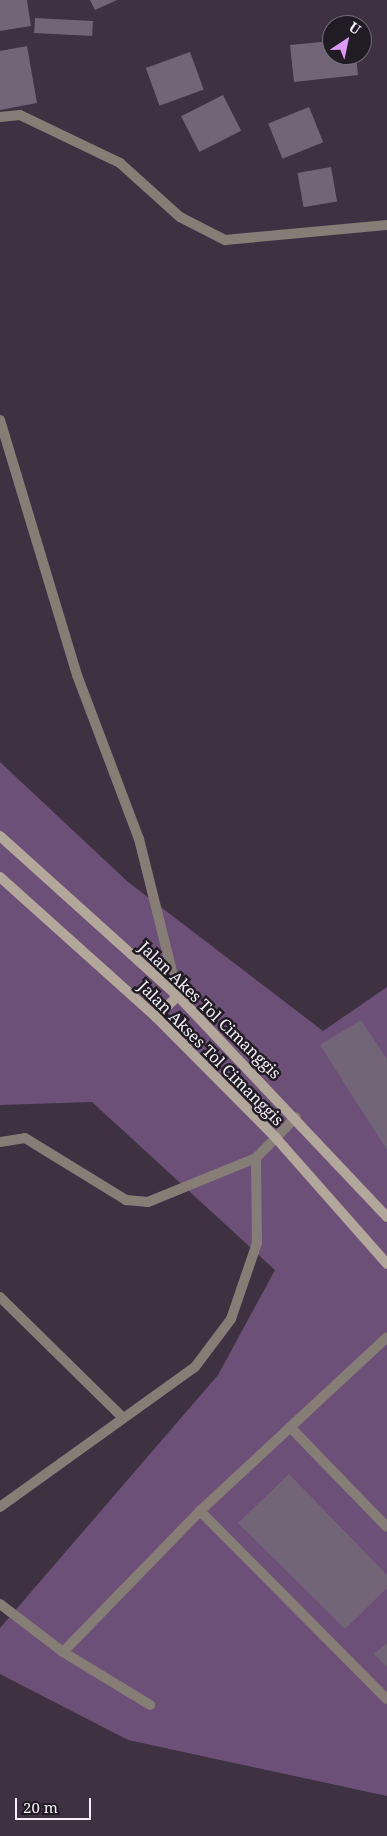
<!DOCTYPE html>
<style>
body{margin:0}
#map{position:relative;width:387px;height:1836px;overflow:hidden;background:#3d3142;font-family:"Noto Serif",serif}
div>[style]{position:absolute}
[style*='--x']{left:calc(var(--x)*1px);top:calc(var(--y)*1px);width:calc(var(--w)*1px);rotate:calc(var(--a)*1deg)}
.green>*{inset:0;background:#6d5078}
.building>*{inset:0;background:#736578;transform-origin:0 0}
.lane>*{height:10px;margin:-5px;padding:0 5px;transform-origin:5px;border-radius:5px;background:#867e76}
.street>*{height:10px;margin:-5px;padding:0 5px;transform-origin:5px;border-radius:5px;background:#867e76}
.secondary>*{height:10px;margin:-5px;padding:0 5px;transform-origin:5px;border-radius:5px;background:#b3a69a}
span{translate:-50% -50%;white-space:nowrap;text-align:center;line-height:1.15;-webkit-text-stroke:5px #211b23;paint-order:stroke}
.street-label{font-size:16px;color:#f6eef9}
.north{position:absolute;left:322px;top:15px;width:50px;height:50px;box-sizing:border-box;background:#211b23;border:1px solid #766f79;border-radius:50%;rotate:34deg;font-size:14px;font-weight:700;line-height:20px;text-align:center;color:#f6eef9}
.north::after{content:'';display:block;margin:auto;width:18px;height:22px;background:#db9af6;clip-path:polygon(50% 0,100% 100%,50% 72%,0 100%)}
.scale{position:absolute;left:15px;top:1798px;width:76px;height:22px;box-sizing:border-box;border:2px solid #f6eef9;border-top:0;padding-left:6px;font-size:15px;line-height:18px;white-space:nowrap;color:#f6eef9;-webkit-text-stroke:4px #211b23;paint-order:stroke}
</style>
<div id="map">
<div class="green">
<i style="clip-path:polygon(0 762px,128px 882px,323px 1031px,387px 987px,387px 1796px,128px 1740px,0 1674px,0 1628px,218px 1375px,275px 1270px,92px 1102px,0 1105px)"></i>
</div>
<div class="building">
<i style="clip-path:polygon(0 0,27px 0,31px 26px,0 31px)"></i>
<i style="clip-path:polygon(90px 0,117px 0,95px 10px)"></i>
<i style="left:35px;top:18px;width:58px;height:15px;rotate:3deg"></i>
<i style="clip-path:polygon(332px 41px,332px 55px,356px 55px,358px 75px,294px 82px,290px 45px)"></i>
<i style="clip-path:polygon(27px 46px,37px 103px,0 110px,0 51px)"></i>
<i style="left:190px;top:52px;width:40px;height:47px;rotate:70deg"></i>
<i style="left:223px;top:95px;width:40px;height:47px;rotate:63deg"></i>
<i style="left:309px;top:107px;width:38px;height:44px;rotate:68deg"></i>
<i style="left:331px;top:167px;width:35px;height:34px;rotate:80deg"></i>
<i style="clip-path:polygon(361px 1020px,387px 1059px,387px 1150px,320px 1045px)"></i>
<i style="clip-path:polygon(289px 1474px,387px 1575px,387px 1588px,345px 1629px,238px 1523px)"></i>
<i style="clip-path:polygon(387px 1643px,387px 1667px,374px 1654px)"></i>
</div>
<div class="lane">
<i style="--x:0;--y:1142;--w:25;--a:-9"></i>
<i style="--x:25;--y:1138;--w:119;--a:31.5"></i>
<i style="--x:126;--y:1200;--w:22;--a:5"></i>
<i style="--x:148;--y:1202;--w:117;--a:-22.2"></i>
<i style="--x:0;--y:1297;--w:170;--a:44.5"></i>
</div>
<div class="street">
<i style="--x:0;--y:117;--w:20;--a:-6"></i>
<i style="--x:20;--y:115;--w:111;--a:25.6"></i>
<i style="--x:120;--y:163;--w:81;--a:42"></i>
<i style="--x:180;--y:217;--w:51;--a:27.1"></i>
<i style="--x:225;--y:240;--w:163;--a:-5.3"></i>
<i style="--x:0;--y:420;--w:266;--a:73.2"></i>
<i style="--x:77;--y:675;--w:175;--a:69.3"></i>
<i style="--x:139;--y:839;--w:162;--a:76"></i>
<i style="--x:290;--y:1427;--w:139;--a:45.9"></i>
<i style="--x:0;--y:1507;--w:240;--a:-35.7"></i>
<i style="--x:195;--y:1367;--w:60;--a:-53.1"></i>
<i style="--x:231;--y:1319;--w:80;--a:-71.1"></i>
<i style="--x:257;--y:1243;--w:85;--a:-90.7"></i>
<i style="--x:256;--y:1158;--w:57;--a:-45.7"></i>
<i style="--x:200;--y:1511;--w:265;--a:45.2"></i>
<i style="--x:0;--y:1604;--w:79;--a:37.3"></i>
<i style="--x:63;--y:1652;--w:102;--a:31.3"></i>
<i style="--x:63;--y:1652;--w:197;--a:-45.8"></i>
<i style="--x:200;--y:1511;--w:255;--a:-42.9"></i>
</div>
<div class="secondary">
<i style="--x:0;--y:836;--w:239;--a:42"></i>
<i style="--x:178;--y:996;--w:304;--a:46.6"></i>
<i style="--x:0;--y:877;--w:210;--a:41.9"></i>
<i style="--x:156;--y:1017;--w:170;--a:45.2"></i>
<i style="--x:276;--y:1138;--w:168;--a:48.6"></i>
<i style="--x:156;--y:1017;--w:30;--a:-44"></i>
</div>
<div class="street-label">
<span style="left:210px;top:1010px;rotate:44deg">Jalan Akes Tol Cimanggis</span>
<span style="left:211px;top:1053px;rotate:45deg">Jalan Akses Tol Cimanggis</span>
</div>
<div class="north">U</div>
<div class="scale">20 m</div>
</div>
